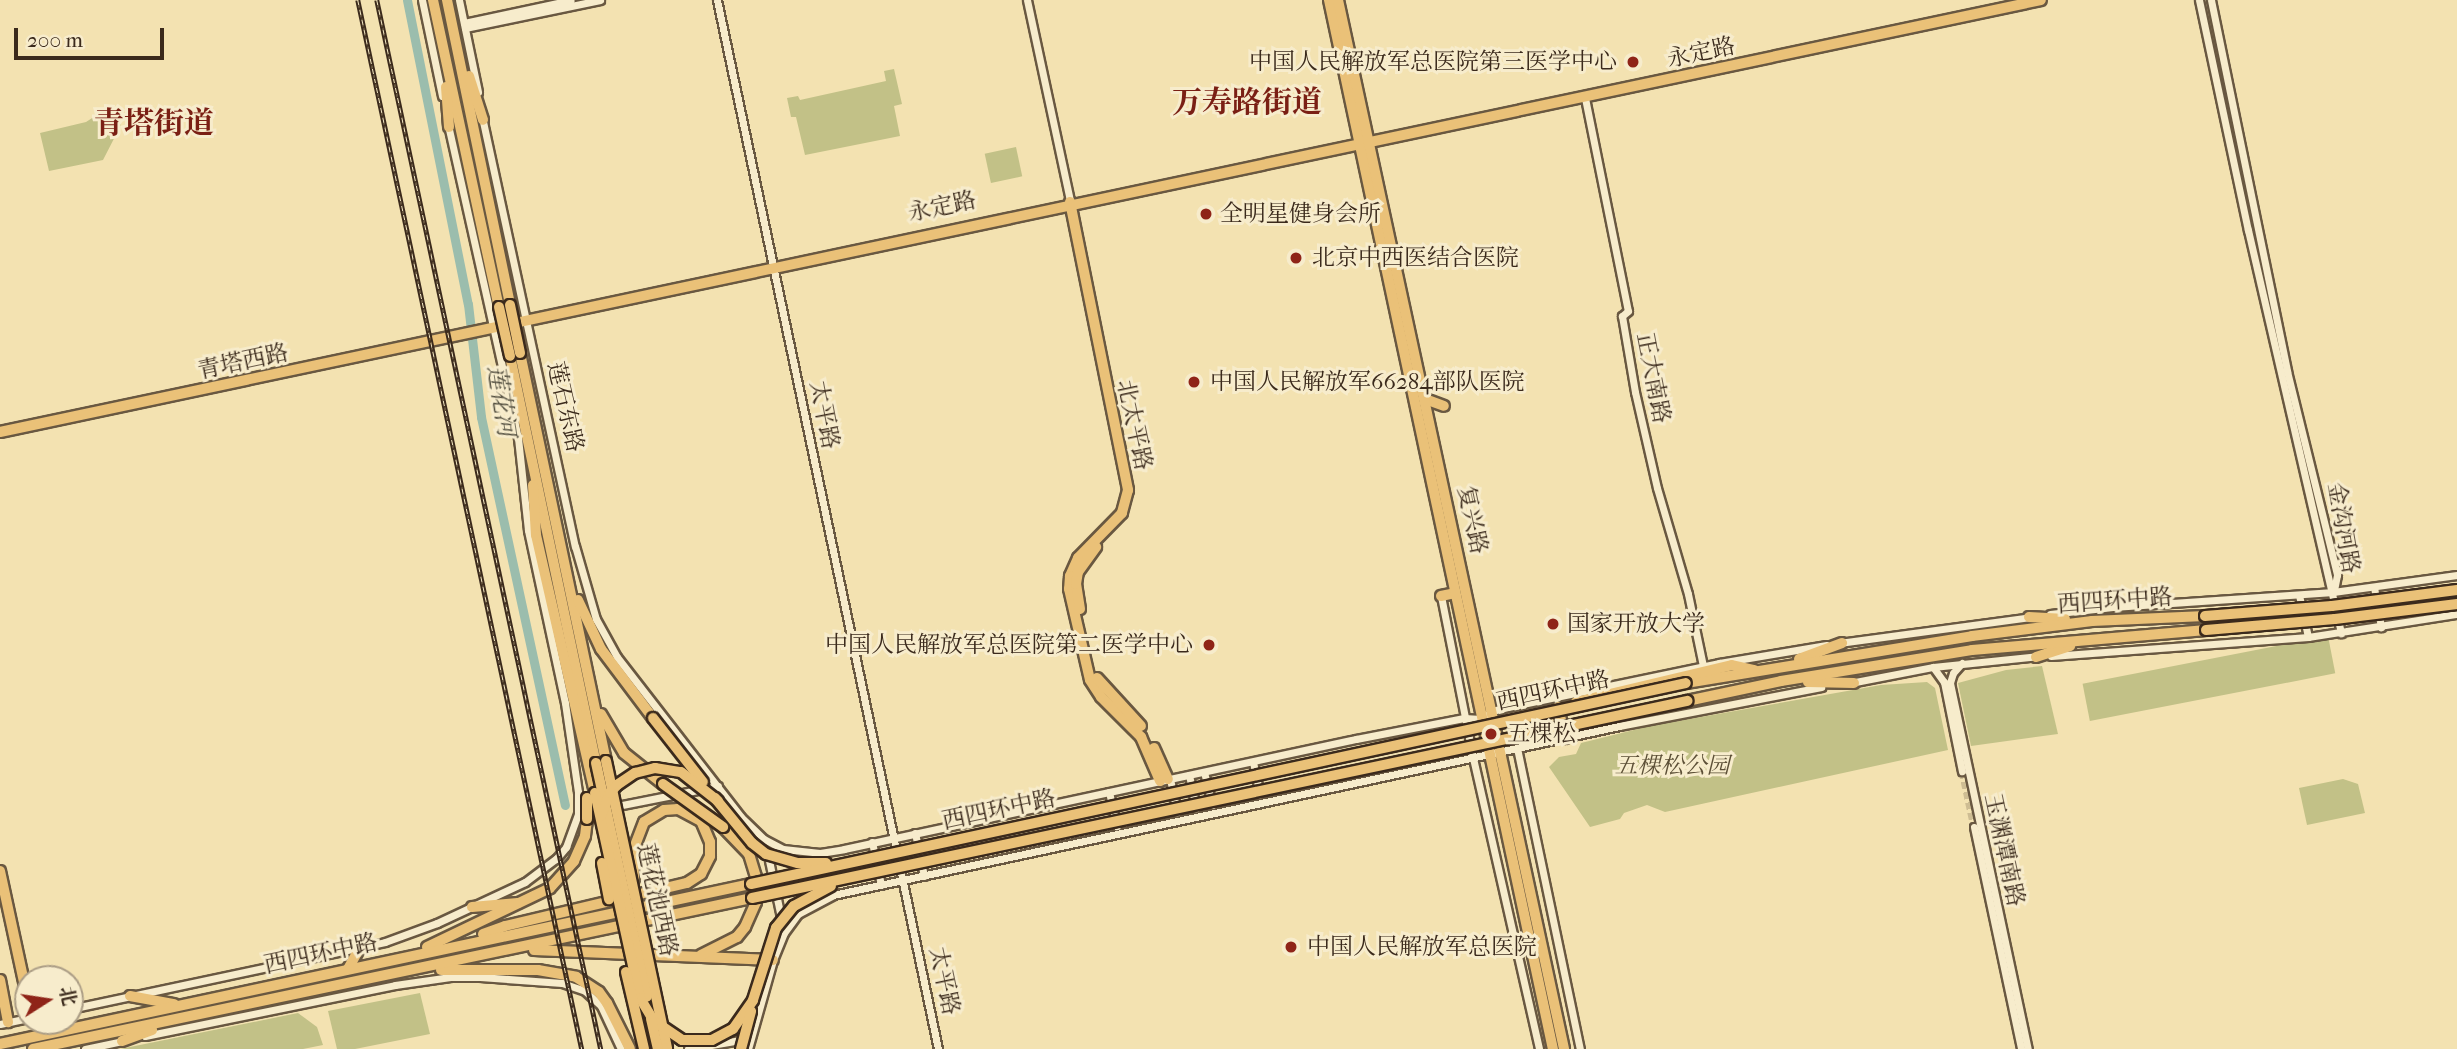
<!DOCTYPE html>
<meta charset="utf-8">
<style>
body{margin:0}
#map{position:relative;width:2457px;height:1049px;overflow:hidden;background:#f3e2b1;font-family:"IM FELL French Canon","Noto Serif SC",serif}
div>[style]{position:absolute}
[style*='--x']{left:calc(var(--x)*1px);top:calc(var(--y)*1px);width:calc(var(--w)*1px);rotate:calc(var(--a)*1deg)}
.green>*{inset:0;background:#c2c187;transform-origin:0 0}
.river>*{height:9px;margin:-4.5px;padding:0 4.5px;transform-origin:4.5px;border-radius:4.5px;background:#9bbdad}
.minor-tunnel>*{height:7px;margin-top:-3.5px;transform-origin:0;background:repeating-linear-gradient(90deg,#cebd93 0 7px,transparent 0 10.5px)}
.roads{filter:drop-shadow(2px 0 #695841) drop-shadow(-2px 0 #695841) drop-shadow(0 2px #695841) drop-shadow(0 -2px #695841)}
.minor>*{height:7px;margin:-3.5px;padding:0 3.5px;transform-origin:3.5px;border-radius:3.5px;background:#f7eccc}
.major>*{height:10px;margin:-5px;padding:0 5px;transform-origin:5px;border-radius:5px;background:#eac178}
.highway>*{height:10px;margin:-5px;padding:0 5px;transform-origin:5px;border-radius:5px;background:#eac178}
.rail>*{height:4.5px;margin-top:-2.25px;transform-origin:0;background:repeating-linear-gradient(90deg,#f7eccc 0 5px,#3b2a1c 0 10px);box-sizing:border-box;border-block:2px solid #3b2a1c}
.bridges{filter:drop-shadow(2px 0 #3b2a1c) drop-shadow(-2px 0 #3b2a1c) drop-shadow(0 2px #3b2a1c) drop-shadow(0 -2px #3b2a1c)}
.highway-bridge>*{height:10px;margin:-5px;padding:0 5px;transform-origin:5px;border-radius:5px;background:#eac178}
.dots>*{width:19px;height:19px;translate:-50% -50%;box-sizing:border-box;border:4px solid #f7eccc;border-radius:50%}
span{translate:-50% -50%;white-space:nowrap;text-align:center;line-height:1.15;-webkit-text-stroke:6px #f7eccc;paint-order:stroke}
.street-label{font-size:23px;color:#3b2a1c}
.poi-label{font-size:23px;color:#3b2a1c}
.right{translate:-100% -50%;text-align:right}
.left{translate:0 -50%;text-align:left}
.park-label{font-size:23px;color:#5d5037;font-style:italic}
.water-label{font-size:24px;color:#534f40;font-style:italic}
.district-label{font-size:30px;color:#7a1f14;font-weight:700}
.north{position:absolute;left:14px;top:965px;width:70px;height:70px;box-sizing:border-box;background:#f7eccc;border:2px solid #ac9e86;border-radius:50%;rotate:78deg;font-size:19px;font-weight:700;line-height:28px;text-align:center;color:#3b2a1c}
.north::after{content:'';display:block;margin:auto;width:24px;height:32px;background:#8f2418;clip-path:polygon(50% 0,100% 100%,50% 72%,0 100%)}
.scale{position:absolute;left:14px;top:28px;width:150px;height:32px;box-sizing:border-box;border:4px solid #3b2a1c;border-top:0;padding-left:9px;font-size:21px;line-height:24px;white-space:nowrap;color:#3b2a1c;-webkit-text-stroke:5px #f7eccc;paint-order:stroke}
</style>
<div id="map">
<div class="green">
<i style="clip-path:polygon(894px 69px,902px 104px,894px 106px,900px 136px,805px 155px,796px 117px,791px 117px,787px 98px,798px 96px,800px 100px,886px 81px,884px 71px)"></i>
<i style="clip-path:polygon(103px 111px,121px 125px,103px 160px,49px 171px,40px 133px,86px 122px)"></i>
<i style="left:1016px;top:147px;width:30px;height:32px;rotate:78deg"></i>
<i style="left:2328px;top:636px;width:38px;height:250px;rotate:79deg"></i>
<i style="clip-path:polygon(2042px 666px,2058px 734px,1971px 746px,1958px 683px,2006px 670px)"></i>
<i style="clip-path:polygon(1927px 682px,1935px 688px,1948px 750px,1665px 812px,1647px 805px,1624px 813px,1620px 819px,1590px 827px,1549px 767px,1559px 757px,1576px 754px,1581px 743px,1650px 726px,1881px 685px)"></i>
<i style="clip-path:polygon(2343px 779px,2358px 784px,2365px 813px,2307px 825px,2299px 788px)"></i>
<i style="clip-path:polygon(420px 993px,430px 1034px,355px 1049px,337px 1049px,328px 1011px)"></i>
<i style="clip-path:polygon(298px 1013px,317px 1027px,323px 1045px,303px 1049px,120px 1049px)"></i>
</div>
<div class="river">
<i style="--x:407;--y:0;--w:310;--a:78.7"></i>
<i style="--x:468;--y:304;--w:114;--a:83.4"></i>
<i style="--x:481;--y:417;--w:397;--a:77.8"></i>
</div>
<div class="minor-tunnel">
<i style="--x:1962;--y:771;--w:57;--a:77.9"></i>
</div>
<div class="roads">
<div class="minor">
<i style="--x:422;--y:0;--w:98;--a:78.2"></i>
<i style="--x:459;--y:0;--w:94;--a:78.3"></i>
<i style="--x:717;--y:0;--w:1072;--a:78.1"></i>
<i style="--x:1027;--y:0;--w:206;--a:77.9"></i>
<i style="--x:2199;--y:0;--w:235;--a:78"></i>
<i style="--x:2248;--y:230;--w:414;--a:77"></i>
<i style="--x:2211;--y:0;--w:379;--a:78.4"></i>
<i style="--x:2287;--y:371;--w:210;--a:76.2"></i>
<i style="--x:2337;--y:575;--w:16;--a:101"></i>
<i style="--x:464;--y:23;--w:109;--a:-12.1"></i>
<i style="--x:465;--y:28;--w:138;--a:-11.7"></i>
<i style="--x:1585;--y:98;--w:217;--a:78.6"></i>
<i style="--x:1628;--y:311;--w:8;--a:140"></i>
<i style="--x:1622;--y:316;--w:77;--a:80.3"></i>
<i style="--x:1635;--y:392;--w:98;--a:77.1"></i>
<i style="--x:1657;--y:488;--w:110;--a:73.7"></i>
<i style="--x:1688;--y:594;--w:74;--a:78.2"></i>
<i style="--x:482;--y:117;--w:439;--a:77.8"></i>
<i style="--x:575;--y:546;--w:76;--a:74"></i>
<i style="--x:596;--y:619;--w:43;--a:61.1"></i>
<i style="--x:617;--y:657;--w:202;--a:52.2"></i>
<i style="--x:741;--y:817;--w:32;--a:44"></i>
<i style="--x:764;--y:839;--w:21;--a:28"></i>
<i style="--x:783;--y:849;--w:37;--a:6"></i>
<i style="--x:820;--y:853;--w:24;--a:-9"></i>
<i style="--x:844;--y:849;--w:524;--a:-12.13"></i>
<i style="--x:1356;--y:739;--w:110;--a:-11"></i>
<i style="--x:1464;--y:718;--w:17;--a:3"></i>
<i style="--x:1481;--y:719;--w:14;--a:-36"></i>
<i style="--x:1492;--y:711;--w:16;--a:-14"></i>
<i style="--x:1508;--y:707;--w:216;--a:-11.8"></i>
<i style="--x:1719;--y:663;--w:109;--a:-9.5"></i>
<i style="--x:2374;--y:587;--w:41;--a:80.1"></i>
<i style="--x:2299;--y:595;--w:43;--a:77.9"></i>
<i style="--x:1441;--y:596;--w:165;--a:78.8"></i>
<i style="--x:1473;--y:758;--w:298;--a:77.2"></i>
<i style="--x:2050;--y:614;--w:63;--a:-6.3"></i>
<i style="--x:2113;--y:607;--w:221;--a:-3.9"></i>
<i style="--x:2333;--y:592;--w:125;--a:-7.8"></i>
<i style="--x:1839;--y:643;--w:195;--a:-7.7"></i>
<i style="--x:2051;--y:656;--w:258;--a:-4.2"></i>
<i style="--x:2308;--y:637;--w:151;--a:-8.8"></i>
<i style="--x:1962;--y:663;--w:13;--a:132"></i>
<i style="--x:1953;--y:673;--w:10;--a:107"></i>
<i style="--x:1950;--y:683;--w:374;--a:78"></i>
<i style="--x:1933;--y:667;--w:19;--a:54"></i>
<i style="--x:1944;--y:682;--w:91;--a:78.6"></i>
<i style="--x:1850;--y:683;--w:85;--a:-10.9"></i>
<i style="--x:1933;--y:667;--w:107;--a:-5.9"></i>
<i style="--x:1517;--y:748;--w:308;--a:78.2"></i>
<i style="--x:1253;--y:762;--w:33;--a:78"></i>
<i style="--x:1204;--y:772;--w:34;--a:76"></i>
<i style="--x:1189;--y:775;--w:34;--a:78"></i>
<i style="--x:1170;--y:779;--w:34;--a:78"></i>
<i style="--x:1109;--y:792;--w:35;--a:77"></i>
<i style="--x:612;--y:807;--w:108;--a:-11.2"></i>
<i style="--x:1974;--y:827;--w:227;--a:78"></i>
<i style="--x:915;--y:833;--w:44;--a:78.2"></i>
<i style="--x:872;--y:842;--w:44;--a:78.2"></i>
<i style="--x:767;--y:851;--w:73;--a:78.1"></i>
<i style="--x:70;--y:1009;--w:322;--a:-12"></i>
<i style="--x:385;--y:942;--w:55;--a:-20.1"></i>
<i style="--x:437;--y:923;--w:97;--a:-25"></i>
<i style="--x:525;--y:882;--w:39;--a:-37"></i>
<i style="--x:556;--y:859;--w:16;--a:-50"></i>
<i style="--x:566;--y:847;--w:35;--a:-70"></i>
<i style="--x:578;--y:814;--w:22;--a:-90"></i>
<i style="--x:578;--y:792;--w:90;--a:-98.3"></i>
<i style="--x:565;--y:703;--w:177;--a:-102.1"></i>
<i style="--x:528;--y:530;--w:93;--a:-96.2"></i>
<i style="--x:518;--y:438;--w:321;--a:-102.6"></i>
<i style="--x:0;--y:1024;--w:29;--a:-12"></i>
<i style="--x:145;--y:1036;--w:255;--a:-11.5"></i>
<i style="--x:395;--y:985;--w:56;--a:-8.3"></i>
<i style="--x:450;--y:977;--w:30;--a:0"></i>
<i style="--x:480;--y:977;--w:82;--a:4.2"></i>
<i style="--x:562;--y:983;--w:24;--a:19"></i>
<i style="--x:585;--y:991;--w:22;--a:43"></i>
<i style="--x:601;--y:1006;--w:47;--a:65.1"></i>
<i style="--x:85;--y:1049;--w:39;--a:-12"></i>
<i style="--x:688;--y:1049;--w:59;--a:-9.8"></i>
<i style="--x:748;--y:1049;--w:92;--a:-74.3"></i>
<i style="--x:773;--y:960;--w:29;--a:-68"></i>
<i style="--x:784;--y:933;--w:24;--a:-54"></i>
<i style="--x:798;--y:914;--w:40;--a:-28"></i>
<i style="--x:833;--y:895;--w:804;--a:-12.13"></i>
<i style="--x:1619;--y:726;--w:206;--a:-10.9"></i>
</div>
<div class="major">
<i style="--x:1070;--y:202;--w:294;--a:78.6"></i>
<i style="--x:1128;--y:490;--w:24;--a:105"></i>
<i style="--x:1122;--y:513;--w:63;--a:134.4"></i>
<i style="--x:1078;--y:558;--w:20;--a:114"></i>
<i style="--x:1070;--y:576;--w:13;--a:94"></i>
<i style="--x:1069;--y:589;--w:93;--a:77"></i>
<i style="--x:1090;--y:680;--w:20;--a:57"></i>
<i style="--x:1101;--y:697;--w:57;--a:45"></i>
<i style="--x:1141;--y:737;--w:48;--a:66.6"></i>
<i style="--x:1425;--y:399;--w:20;--a:20"></i>
<i style="--x:0;--y:432;--w:2086;--a:-11.95"></i>
<i style="--x:1441;--y:596;--w:14;--a:-12"></i>
<i style="--x:1080;--y:609;--w:25;--a:-99"></i>
<i style="--x:1076;--y:584;--w:12;--a:-81"></i>
<i style="--x:1078;--y:572;--w:31;--a:-54"></i>
<i style="--x:1097;--y:678;--w:65;--a:47.5"></i>
<i style="--x:1154;--y:748;--w:34;--a:66"></i>
<i style="--x:0;--y:871;--w:133;--a:77.8"></i>
<i style="--x:0;--y:980;--w:43;--a:79.2"></i>
</div>
<div class="highway">
<i style="--x:433;--y:0;--w:314;--a:77.9"></i>
<i style="--x:447;--y:0;--w:311;--a:78.3"></i>
<i style="--x:1329;--y:0;--w:1073;--a:77.95"></i>
<i style="--x:1338;--y:0;--w:1073;--a:77.84"></i>
<i style="--x:469;--y:76;--w:46;--a:72.3"></i>
<i style="--x:446;--y:87;--w:40;--a:85.7"></i>
<i style="--x:520;--y:353;--w:417;--a:78.1"></i>
<i style="--x:510;--y:356;--w:416;--a:78.1"></i>
<i style="--x:533;--y:485;--w:50;--a:86.6"></i>
<i style="--x:536;--y:535;--w:265;--a:77.1"></i>
<i style="--x:578;--y:600;--w:54;--a:64.9"></i>
<i style="--x:601;--y:649;--w:86;--a:53"></i>
<i style="--x:2029;--y:617;--w:36;--a:3"></i>
<i style="--x:2036;--y:657;--w:36;--a:-18"></i>
<i style="--x:1799;--y:659;--w:46;--a:-20.4"></i>
<i style="--x:1808;--y:682;--w:46;--a:1.2"></i>
<i style="--x:1686;--y:683;--w:290;--a:-9.3"></i>
<i style="--x:1972;--y:636;--w:121;--a:-7.1"></i>
<i style="--x:2092;--y:621;--w:113;--a:-2.5"></i>
<i style="--x:1687;--y:701;--w:96;--a:-12"></i>
<i style="--x:1781;--y:681;--w:193;--a:-9.2"></i>
<i style="--x:1972;--y:650;--w:235;--a:-4.9"></i>
<i style="--x:1576;--y:702;--w:160;--a:-13.3"></i>
<i style="--x:1732;--y:665;--w:23;--a:13"></i>
<i style="--x:1558;--y:707;--w:32;--a:77"></i>
<i style="--x:601;--y:714;--w:45;--a:59.5"></i>
<i style="--x:624;--y:753;--w:50;--a:38.5"></i>
<i style="--x:472;--y:907;--w:46;--a:-5"></i>
<i style="--x:483;--y:934;--w:23;--a:-20"></i>
<i style="--x:505;--y:926;--w:187;--a:-13.3"></i>
<i style="--x:687;--y:883;--w:17;--a:-33"></i>
<i style="--x:701;--y:874;--w:20;--a:-63"></i>
<i style="--x:710;--y:856;--w:14;--a:-90"></i>
<i style="--x:710;--y:842;--w:23;--a:-113"></i>
<i style="--x:701;--y:821;--w:26;--a:-152"></i>
<i style="--x:678;--y:809;--w:14;--a:176"></i>
<i style="--x:664;--y:810;--w:23;--a:149"></i>
<i style="--x:644;--y:822;--w:30;--a:111"></i>
<i style="--x:633;--y:850;--w:29;--a:88"></i>
<i style="--x:427;--y:947;--w:136;--a:-25.6"></i>
<i style="--x:550;--y:888;--w:36;--a:-48"></i>
<i style="--x:574;--y:861;--w:27;--a:-66"></i>
<i style="--x:585;--y:836;--w:17;--a:-83"></i>
<i style="--x:534;--y:950;--w:239;--a:2.4"></i>
<i style="--x:701;--y:955;--w:40;--a:-26.6"></i>
<i style="--x:737;--y:937;--w:13;--a:-51"></i>
<i style="--x:745;--y:927;--w:27;--a:-66"></i>
<i style="--x:756;--y:902;--w:25;--a:-90"></i>
<i style="--x:756;--y:877;--w:24;--a:-107"></i>
<i style="--x:749;--y:854;--w:37;--a:-134"></i>
<i style="--x:348;--y:969;--w:25;--a:-61"></i>
<i style="--x:441;--y:970;--w:97;--a:0"></i>
<i style="--x:538;--y:970;--w:39;--a:10"></i>
<i style="--x:576;--y:977;--w:27;--a:33"></i>
<i style="--x:599;--y:992;--w:14;--a:54"></i>
<i style="--x:607;--y:1003;--w:51;--a:63.4"></i>
<i style="--x:130;--y:996;--w:45;--a:10.3"></i>
<i style="--x:122;--y:1041;--w:32;--a:-20"></i>
<i style="--x:0;--y:1044;--w:768;--a:-12.03"></i>
<i style="--x:33;--y:1049;--w:735;--a:-11.86"></i>
</div>
</div>
<div class="rail">
<i style="--x:358;--y:0;--w:1073;--a:77.95"></i>
<i style="--x:377;--y:0;--w:1073;--a:77.95"></i>
</div>
<div class="bridges">
<div class="highway-bridge">
<i style="--x:510;--y:305;--w:49;--a:78.2"></i>
<i style="--x:499;--y:307;--w:50;--a:77.3"></i>
<i style="--x:2205;--y:616;--w:127;--a:-4.5"></i>
<i style="--x:2332;--y:606;--w:126;--a:-7.3"></i>
<i style="--x:2206;--y:630;--w:129;--a:-4.9"></i>
<i style="--x:2335;--y:619;--w:123;--a:-7"></i>
<i style="--x:653;--y:718;--w:81;--a:52"></i>
<i style="--x:606;--y:761;--w:294;--a:78"></i>
<i style="--x:596;--y:763;--w:239;--a:77.7"></i>
<i style="--x:663;--y:784;--w:74;--a:35.6"></i>
<i style="--x:595;--y:793;--w:210;--a:77.6"></i>
<i style="--x:640;--y:998;--w:27;--a:59"></i>
<i style="--x:654;--y:1021;--w:34;--a:34"></i>
<i style="--x:682;--y:1040;--w:30;--a:0"></i>
<i style="--x:712;--y:1040;--w:24;--a:-28"></i>
<i style="--x:733;--y:1029;--w:35;--a:-55"></i>
<i style="--x:753;--y:1000;--w:76;--a:-72.3"></i>
<i style="--x:776;--y:928;--w:28;--a:-51"></i>
<i style="--x:794;--y:906;--w:42;--a:-28.4"></i>
<i style="--x:715;--y:798;--w:58;--a:50.6"></i>
<i style="--x:752;--y:843;--w:18;--a:38"></i>
<i style="--x:766;--y:854;--w:33;--a:16"></i>
<i style="--x:798;--y:863;--w:28;--a:0"></i>
<i style="--x:601;--y:816;--w:25;--a:-69"></i>
<i style="--x:610;--y:793;--w:11;--a:-49"></i>
<i style="--x:617;--y:785;--w:22;--a:-34"></i>
<i style="--x:635;--y:773;--w:21;--a:-14"></i>
<i style="--x:655;--y:768;--w:26;--a:9"></i>
<i style="--x:681;--y:772;--w:47;--a:38.1"></i>
<i style="--x:587;--y:819;--w:21;--a:-90"></i>
<i style="--x:602;--y:863;--w:37;--a:79"></i>
<i style="--x:751;--y:884;--w:956;--a:-12.13"></i>
<i style="--x:752;--y:898;--w:956;--a:-11.9"></i>
<i style="--x:626;--y:972;--w:79;--a:76.8"></i>
<i style="--x:651;--y:1019;--w:31;--a:77"></i>
<i style="--x:741;--y:1049;--w:39;--a:-75"></i>
</div>
</div>
<div class="dots">
<i style="left:1633px;top:62px;background:#8f2418"></i>
<i style="left:1206px;top:214px;background:#8f2418"></i>
<i style="left:1296px;top:258px;background:#8f2418"></i>
<i style="left:1194px;top:382px;background:#8f2418"></i>
<i style="left:1553px;top:624px;background:#8f2418"></i>
<i style="left:1209px;top:645px;background:#8f2418"></i>
<i style="left:1491px;top:734px;background:#8f2418"></i>
<i style="left:1291px;top:947px;background:#8f2418"></i>
</div>
<div class="street-label">
<span style="left:1701px;top:53px;rotate:-12deg">永定路</span>
<span style="left:942px;top:207px;rotate:-12deg">永定路</span>
<span style="left:243px;top:362px;rotate:-12deg">青塔西路</span>
<span style="left:1653px;top:378px;rotate:79deg">正大南路</span>
<span style="left:565px;top:407px;rotate:77deg">莲石东路</span>
<span style="left:824px;top:415px;rotate:79deg">太平路</span>
<span style="left:1134px;top:425px;rotate:78deg">北太平路</span>
<span style="left:1472px;top:520px;rotate:78deg">复兴路</span>
<span style="left:2343px;top:528px;rotate:80deg">金沟河路</span>
<span style="left:2115px;top:601px;rotate:-4deg">西四环中路</span>
<span style="left:1553px;top:691px;rotate:-12deg">西四环中路</span>
<span style="left:999px;top:810px;rotate:-12deg">西四环中路</span>
<span style="left:2004px;top:850px;rotate:78deg">玉渊潭南路</span>
<span style="left:657px;top:900px;rotate:78deg">莲花池西路</span>
<span style="left:321px;top:954px;rotate:-12deg">西四环中路</span>
<span style="left:944px;top:981px;rotate:78deg">太平路</span>
</div>
<div class="poi-label">
<span class="right" style="left:1617px;top:62px">中国人民解放军总医院第三医学中心</span>
<span class="left" style="left:1220px;top:214px">全明星健身会所</span>
<span class="left" style="left:1312px;top:258px">北京中西医结合医院</span>
<span class="left" style="left:1210px;top:382px">中国人民解放军66284部队医院</span>
<span class="left" style="left:1567px;top:624px">国家开放大学</span>
<span class="right" style="left:1193px;top:645px">中国人民解放军总医院第二医学中心</span>
<span class="left" style="left:1507px;top:734px">五棵松</span>
<span class="left" style="left:1307px;top:947px">中国人民解放军总医院</span>
</div>
<div class="park-label">
<span style="left:1672px;top:766px">五棵松公园</span>
</div>
<div class="water-label">
<span style="left:501px;top:401px;rotate:81deg">莲花河</span>
</div>
<div class="district-label">
<span style="left:1247px;top:103px">万寿路街道</span>
<span style="left:154px;top:124px">青塔街道</span>
</div>
<div class="north">北</div>
<div class="scale">200 m</div>
</div>
